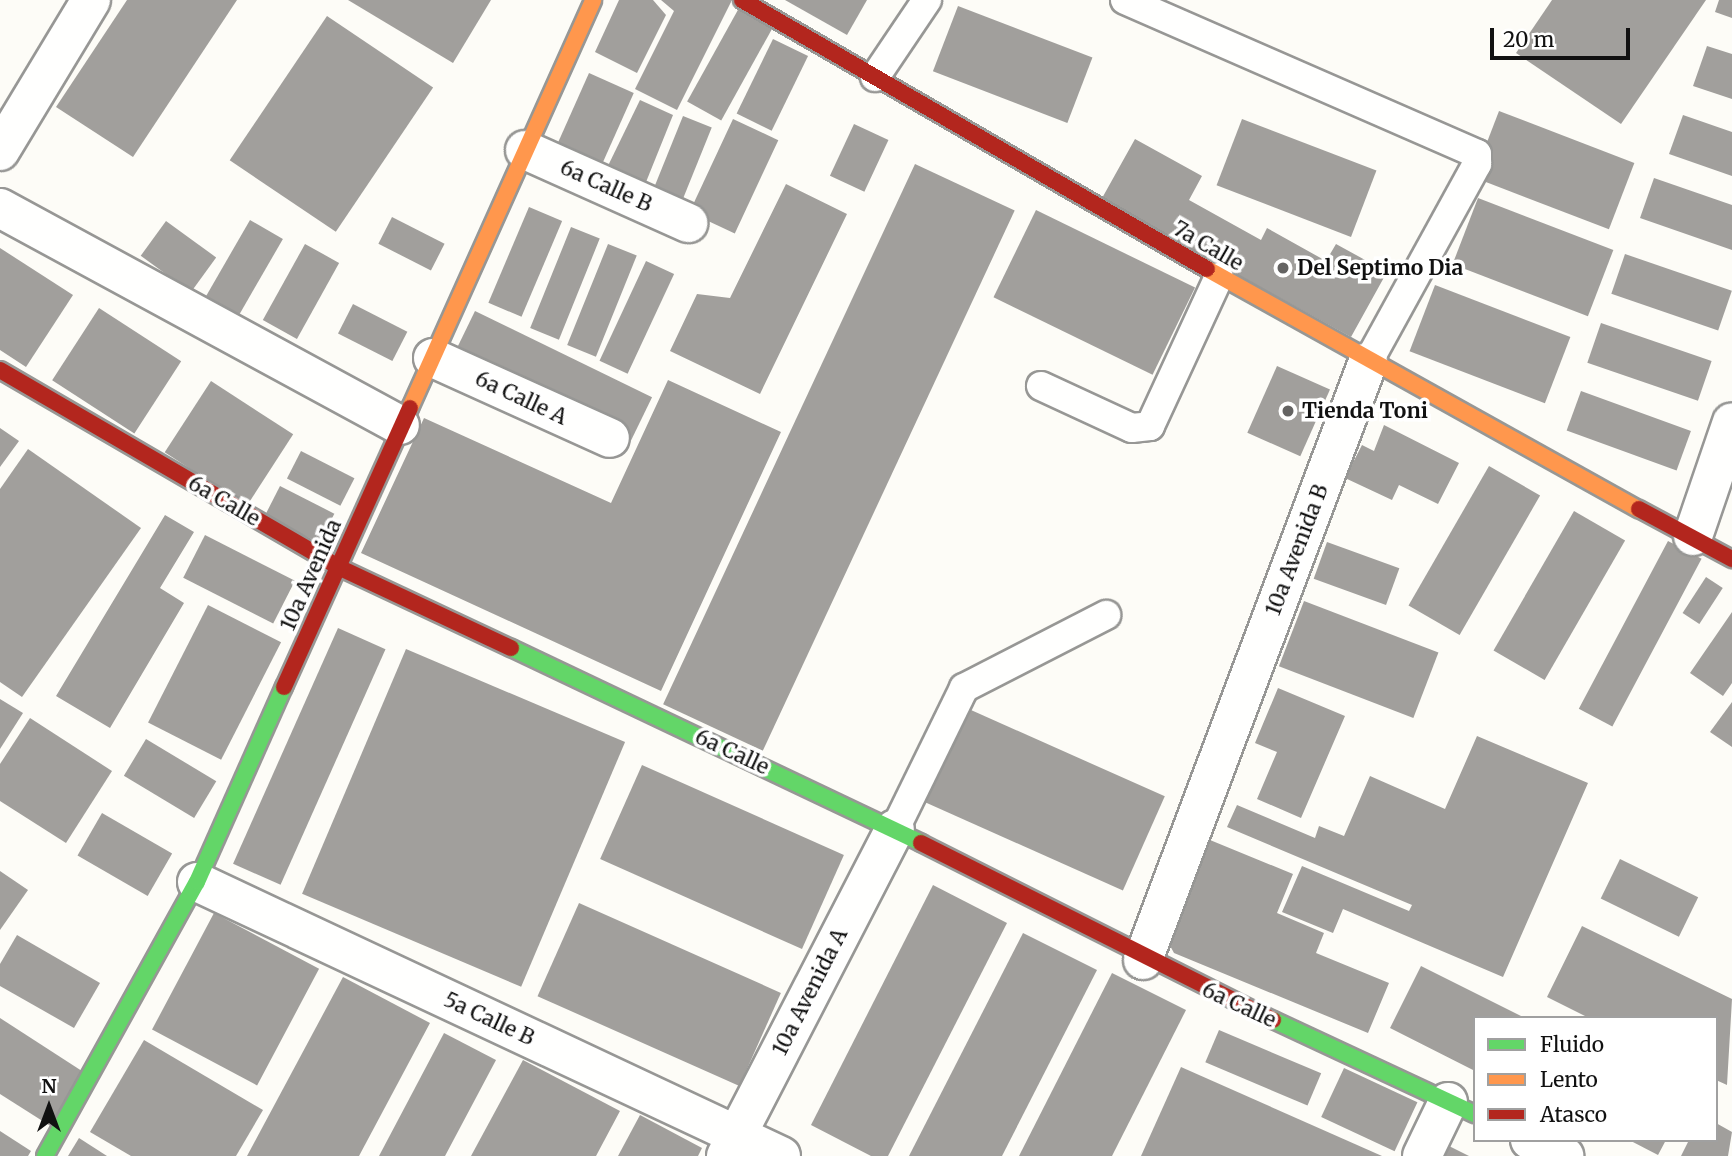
<!DOCTYPE html>
<style>
body{margin:0}
#map{position:relative;width:1732px;height:1156px;overflow:hidden;background:#fdfcf7;font-family:Merriweather,serif}
div>[style]{position:absolute}
[style*='--x']{left:calc(var(--x)*1px);top:calc(var(--y)*1px);width:calc(var(--w)*1px);rotate:calc(var(--a)*1deg)}
.building>*{inset:0;background:#a19f9c;transform-origin:0 0}
.roads{filter:drop-shadow(2px 0 #979795) drop-shadow(-2px 0 #979795) drop-shadow(0 2px #979795) drop-shadow(0 -2px #979795)}
.lane>*{height:28px;margin:-14px;padding:0 14px;transform-origin:14px;border-radius:14px;background:#fffffe}
.street>*{height:38px;margin:-19px;padding:0 19px;transform-origin:19px;border-radius:19px;background:#fffffe}
.fast>*{height:16px;margin:-8px;padding:0 8px;transform-origin:8px;border-radius:8px;background:#63d668}
.slow>*{height:16px;margin:-8px;padding:0 8px;transform-origin:8px;border-radius:8px;background:#ff974d}
.jam>*{height:16px;margin:-8px;padding:0 8px;transform-origin:8px;border-radius:8px;background:#b3261e}
.dots>*{width:19px;height:19px;translate:-50% -50%;box-sizing:border-box;border:4px solid #fff;border-radius:50%}
span{translate:-50% -50%;white-space:nowrap;text-align:center;line-height:1.15;-webkit-text-stroke:7px #fff;paint-order:stroke}
.street-label{font-size:21px;color:#111}
.poi-label{font-size:21px;color:#111;font-weight:700}
.left{translate:0 -50%;text-align:left}
.legend{position:absolute;left:1473px;top:1016px;width:245px;height:126px;box-sizing:border-box;background:#fff;border:2px solid #a0a0a0;margin:0;padding:9px 12px;list-style:none;font-size:21px;color:#111}
.legend li{display:flex;align-items:center;gap:14px;height:35px}
.legend b{width:35px;border:2px solid #a0a0a0}
.north{position:absolute;left:14px;top:1072px;width:70px;height:70px;-webkit-text-stroke:5px #fff;paint-order:stroke;rotate:0deg;font-size:19px;font-weight:700;line-height:28px;text-align:center;color:#111}
.north::after{content:'';display:block;margin:auto;width:24px;height:32px;background:#111;clip-path:polygon(50% 0,100% 100%,50% 72%,0 100%)}
.scale{position:absolute;left:1490px;top:28px;width:140px;height:32px;box-sizing:border-box;border:4px solid #111;border-top:0;padding-left:9px;font-size:21px;line-height:24px;white-space:nowrap;color:#111;-webkit-text-stroke:5px #fff;paint-order:stroke}
</style>
<div id="map">
<div class="building">
<i style="clip-path:polygon(127px 0,237px 0,133px 157px,56px 107px)"></i>
<i style="clip-path:polygon(348px 0,491px 0,453px 63px)"></i>
<i style="clip-path:polygon(619px 0,653px 0,666px 15px,637px 73px,595px 52px)"></i>
<i style="clip-path:polygon(661px 0,732px 0,677px 110px,635px 89px,674px 11px)"></i>
<i style="clip-path:polygon(785px 0,867px 0,847px 35px)"></i>
<i style="clip-path:polygon(1552px 0,1706px 0,1621px 124px,1516px 53px)"></i>
<i style="clip-path:polygon(1719px 0,1732px 0,1732px 18px,1715px 12px)"></i>
<i style="left:958px;top:6px;width:144px;height:70px;rotate:21deg"></i>
<i style="left:739px;top:8px;width:39px;height:107px;rotate:29deg"></i>
<i style="left:327px;top:16px;width:128px;height:174px;rotate:34deg"></i>
<i style="left:773px;top:39px;width:39px;height:83px;rotate:26deg"></i>
<i style="clip-path:polygon(1707px 46px,1732px 54px,1732px 99px,1693px 86px)"></i>
<i style="left:589px;top:73px;width:49px;height:89px;rotate:24deg"></i>
<i style="clip-path:polygon(640px 100px,673px 115px,642px 192px,604px 174px)"></i>
<i style="left:1499px;top:111px;width:145px;height:71px;rotate:21deg"></i>
<i style="clip-path:polygon(1683px 115px,1732px 132px,1732px 176px,1669px 154px)"></i>
<i style="left:683px;top:116px;width:31px;height:83px;rotate:22deg"></i>
<i style="left:733px;top:119px;width:50px;height:103px;rotate:25deg"></i>
<i style="left:1242px;top:119px;width:144px;height:71px;rotate:21deg"></i>
<i style="left:854px;top:124px;width:38px;height:57px;rotate:25deg"></i>
<i style="clip-path:polygon(1135px 139px,1202px 176px,1189px 200px,1261px 240px,1267px 228px,1326px 261px,1336px 244px,1387px 272px,1351px 337px,1101px 200px)"></i>
<i style="left:915px;top:164px;width:110px;height:596px;rotate:25deg"></i>
<i style="clip-path:polygon(1654px 178px,1732px 205px,1732px 250px,1640px 218px)"></i>
<i style="clip-path:polygon(786px 184px,847px 214px,760px 394px,670px 351px,697px 294px,730px 298px)"></i>
<i style="left:1478px;top:198px;width:145px;height:71px;rotate:21deg"></i>
<i style="left:529px;top:207px;width:36px;height:104px;rotate:23deg"></i>
<i style="left:1036px;top:210px;width:177px;height:97px;rotate:26deg"></i>
<i style="left:392px;top:217px;width:59px;height:30px;rotate:27deg"></i>
<i style="left:250px;top:220px;width:38px;height:88px;rotate:30deg"></i>
<i style="left:166px;top:221px;width:62px;height:43px;rotate:36deg"></i>
<i style="left:571px;top:227px;width:31px;height:109px;rotate:22deg"></i>
<i style="left:305px;top:244px;width:39px;height:87px;rotate:29deg"></i>
<i style="left:608px;top:244px;width:31px;height:109px;rotate:22deg"></i>
<i style="clip-path:polygon(0 248px,73px 295px,26px 367px,0 350px)"></i>
<i style="left:1625px;top:254px;width:113px;height:42px;rotate:19deg"></i>
<i style="left:646px;top:261px;width:31px;height:110px;rotate:25deg"></i>
<i style="left:1435px;top:285px;width:145px;height:71px;rotate:21deg"></i>
<i style="left:353px;top:304px;width:61px;height:33px;rotate:27deg"></i>
<i style="left:99px;top:308px;width:98px;height:86px;rotate:33deg"></i>
<i style="left:475px;top:311px;width:197px;height:48px;rotate:26deg"></i>
<i style="left:1601px;top:323px;width:117px;height:42px;rotate:19deg"></i>
<i style="left:1277px;top:366px;width:58px;height:73px;rotate:24deg"></i>
<i style="clip-path:polygon(668px 380px,781px 432px,661px 691px,361px 553px,424px 418px,611px 503px)"></i>
<i style="left:211px;top:381px;width:98px;height:85px;rotate:33deg"></i>
<i style="left:1581px;top:391px;width:117px;height:42px;rotate:20deg"></i>
<i style="clip-path:polygon(1384px 425px,1459px 463px,1438px 504px,1399px 485px,1392px 500px,1345px 478px,1362px 445px,1374px 451px)"></i>
<i style="clip-path:polygon(0 428px,19px 441px,0 467px)"></i>
<i style="clip-path:polygon(28px 449px,141px 528px,22px 697px,0 682px,0 489px)"></i>
<i style="left:301px;top:451px;width:60px;height:31px;rotate:27deg"></i>
<i style="left:1489px;top:466px;width:59px;height:161px;rotate:30deg"></i>
<i style="left:280px;top:486px;width:61px;height:33px;rotate:27deg"></i>
<i style="left:1574px;top:511px;width:59px;height:161px;rotate:30deg"></i>
<i style="clip-path:polygon(165px 515px,194px 532px,160px 588px,184px 603px,110px 728px,56px 696px)"></i>
<i style="left:205px;top:535px;width:101px;height:48px;rotate:27deg"></i>
<i style="left:1668px;top:541px;width:38px;height:190px;rotate:28deg"></i>
<i style="left:1327px;top:542px;width:77px;height:39px;rotate:20deg"></i>
<i style="left:1706px;top:577px;width:20px;height:43px;rotate:33deg"></i>
<i style="left:1304px;top:601px;width:144px;height:70px;rotate:21deg"></i>
<i style="left:208px;top:605px;width:82px;height:132px;rotate:27deg"></i>
<i style="clip-path:polygon(1732px 612px,1732px 683px,1723px 696px,1690px 673px)"></i>
<i style="left:338px;top:628px;width:52px;height:258px;rotate:24deg"></i>
<i style="left:406px;top:649px;width:238px;height:266px;rotate:23deg"></i>
<i style="clip-path:polygon(1278px 688px,1345px 716px,1301px 818px,1257px 799px,1277px 752px,1255px 743px)"></i>
<i style="clip-path:polygon(0 699px,23px 713px,0 749px)"></i>
<i style="clip-path:polygon(1732px 702px,1732px 747px,1710px 732px)"></i>
<i style="left:962px;top:706px;width:222px;height:103px;rotate:24deg"></i>
<i style="clip-path:polygon(30px 718px,112px 771px,66px 843px,0 801px,0 764px)"></i>
<i style="clip-path:polygon(1477px 736px,1588px 783px,1503px 977px,1343px 909px,1333px 933px,1282px 912px,1302px 866px,1409px 911px,1412px 905px,1227px 827px,1237px 805px,1315px 838px,1319px 826px,1344px 836px,1370px 776px,1445px 809px)"></i>
<i style="left:146px;top:739px;width:82px;height:43px;rotate:31deg"></i>
<i style="left:642px;top:765px;width:221px;height:103px;rotate:24deg"></i>
<i style="left:102px;top:813px;width:81px;height:49px;rotate:30deg"></i>
<i style="clip-path:polygon(1210px 840px,1293px 874px,1277px 913px,1324px 933px,1316px 953px,1389px 983px,1368px 1033px,1174px 953px,1168px 942px)"></i>
<i style="left:1620px;top:859px;width:87px;height:44px;rotate:26deg"></i>
<i style="clip-path:polygon(0 871px,28px 890px,0 930px)"></i>
<i style="clip-path:polygon(933px 885px,1007px 923px,888px 1156px,871px 1156px,811px 1125px)"></i>
<i style="left:579px;top:903px;width:221px;height:102px;rotate:24deg"></i>
<i style="left:214px;top:913px;width:119px;height:132px;rotate:28deg"></i>
<i style="clip-path:polygon(1582px 926px,1732px 999px,1727px 1085px,1716px 1080px,1716px 1018px,1589px 1018px,1547px 997px)"></i>
<i style="clip-path:polygon(1023px 933px,1097px 970px,1002px 1156px,909px 1156px)"></i>
<i style="clip-path:polygon(17px 935px,100px 983px,74px 1028px,0 986px,0 964px)"></i>
<i style="clip-path:polygon(1421px 966px,1525px 1018px,1475px 1018px,1475px 1071px,1390px 1028px)"></i>
<i style="clip-path:polygon(1112px 973px,1186px 1010px,1112px 1156px,1019px 1156px)"></i>
<i style="clip-path:polygon(343px 977px,430px 1023px,359px 1156px,247px 1156px)"></i>
<i style="clip-path:polygon(0 1018px,85px 1073px,52px 1127px,0 1094px)"></i>
<i style="left:1219px;top:1030px;width:111px;height:35px;rotate:23deg"></i>
<i style="clip-path:polygon(444px 1033px,496px 1060px,445px 1156px,379px 1156px)"></i>
<i style="clip-path:polygon(144px 1040px,263px 1110px,236px 1156px,131px 1156px,90px 1132px)"></i>
<i style="clip-path:polygon(523px 1060px,620px 1111px,596px 1156px,471px 1156px)"></i>
<i style="clip-path:polygon(1181px 1067px,1382px 1156px,1141px 1156px)"></i>
<i style="left:1344px;top:1068px;width:81px;height:54px;rotate:25deg"></i>
<i style="clip-path:polygon(640px 1115px,702px 1148px,698px 1156px,618px 1156px)"></i>
<i style="clip-path:polygon(1716px 1123px,1732px 1132px,1728px 1156px,1681px 1156px,1689px 1140px,1716px 1140px)"></i>
<i style="clip-path:polygon(0 1131px,31px 1151px,28px 1156px,0 1156px)"></i>
<i style="clip-path:polygon(79px 1138px,107px 1156px,68px 1156px)"></i>
<i style="clip-path:polygon(1629px 1140px,1666px 1140px,1658px 1155px)"></i>
<i style="clip-path:polygon(1445px 1144px,1469px 1156px,1439px 1156px)"></i>
</div>
<div class="roads">
<div class="lane">
<i style="--x:1125;--y:0;--w:384;--a:23.6"></i>
<i style="--x:1477;--y:154;--w:10;--a:90"></i>
<i style="--x:1477;--y:164;--w:226;--a:118.8"></i>
<i style="--x:875;--y:77;--w:93;--a:-56"></i>
<i style="--x:1041;--y:386;--w:100;--a:24.8"></i>
<i style="--x:1132;--y:428;--w:18;--a:-6"></i>
<i style="--x:1150;--y:426;--w:164;--a:-65.2"></i>
<i style="--x:895;--y:829;--w:157;--a:-63.9"></i>
<i style="--x:964;--y:688;--w:160;--a:-27.2"></i>
</div>
<div class="street">
<i style="--x:525;--y:150;--w:179;--a:24.1"></i>
<i style="--x:0;--y:151;--w:176;--a:-58.9"></i>
<i style="--x:0;--y:208;--w:455;--a:28.5"></i>
<i style="--x:433;--y:358;--w:194;--a:24.3"></i>
<i style="--x:1693;--y:536;--w:120;--a:-71.1"></i>
<i style="--x:197;--y:882;--w:645;--a:25.13"></i>
<i style="--x:1143;--y:960;--w:639;--a:-69.38"></i>
<i style="--x:1530;--y:1140;--w:38;--a:25"></i>
<i style="--x:726;--y:1156;--w:368;--a:-62.7"></i>
<i style="--x:1422;--y:1156;--w:60;--a:-64.3"></i>
</div>
<div class="fast">
<i style="--x:511;--y:648;--w:454;--a:25.4"></i>
<i style="--x:1273;--y:1020;--w:223;--a:25"></i>
<i style="--x:45;--y:1156;--w:313;--a:-61"></i>
<i style="--x:197;--y:882;--w:214;--a:-66"></i>
</div>
<div class="slow">
<i style="--x:1207;--y:269;--w:494;--a:29.1"></i>
<i style="--x:410;--y:408;--w:447;--a:-65.8"></i>
</div>
<div class="jam">
<i style="--x:742;--y:0;--w:537;--a:30.05"></i>
<i style="--x:0;--y:370;--w:391;--a:30.2"></i>
<i style="--x:338;--y:567;--w:191;--a:25.1"></i>
<i style="--x:1639;--y:509;--w:106;--a:28.3"></i>
<i style="--x:284;--y:687;--w:306;--a:-65.7"></i>
<i style="--x:921;--y:843;--w:394;--a:26.7"></i>
</div>
</div>
<div class="dots">
<i style="left:1283px;top:268px;background:#646362"></i>
<i style="left:1288px;top:411px;background:#646362"></i>
</div>
<div class="street-label">
<span style="left:606px;top:186px;rotate:24deg">6a Calle B</span>
<span style="left:1208px;top:246px;rotate:30deg">7a Calle</span>
<span style="left:521px;top:398px;rotate:25deg">6a Calle A</span>
<span style="left:224px;top:501px;rotate:30deg">6a Calle</span>
<span style="left:1297px;top:550px;rotate:-69deg">10a Avenida B</span>
<span style="left:311px;top:575px;rotate:-66deg">10a Avenida</span>
<span style="left:732px;top:752px;rotate:25deg">6a Calle</span>
<span style="left:810px;top:992px;rotate:-63deg">10a Avenida A</span>
<span style="left:1239px;top:1005px;rotate:25deg">6a Calle</span>
<span style="left:489px;top:1019px;rotate:25deg">5a Calle B</span>
</div>
<div class="poi-label">
<span class="left" style="left:1297px;top:268px">Del Septimo Dia</span>
<span class="left" style="left:1302px;top:411px">Tienda Toni</span>
</div>
<ul class="legend">
<li><b style="height:9px;background:#63d668"></b>Fluido</li>
<li><b style="height:9px;background:#ff974d"></b>Lento</li>
<li><b style="height:9px;background:#b3261e"></b>Atasco</li>
</ul>
<div class="north">N</div>
<div class="scale">20 m</div>
</div>
